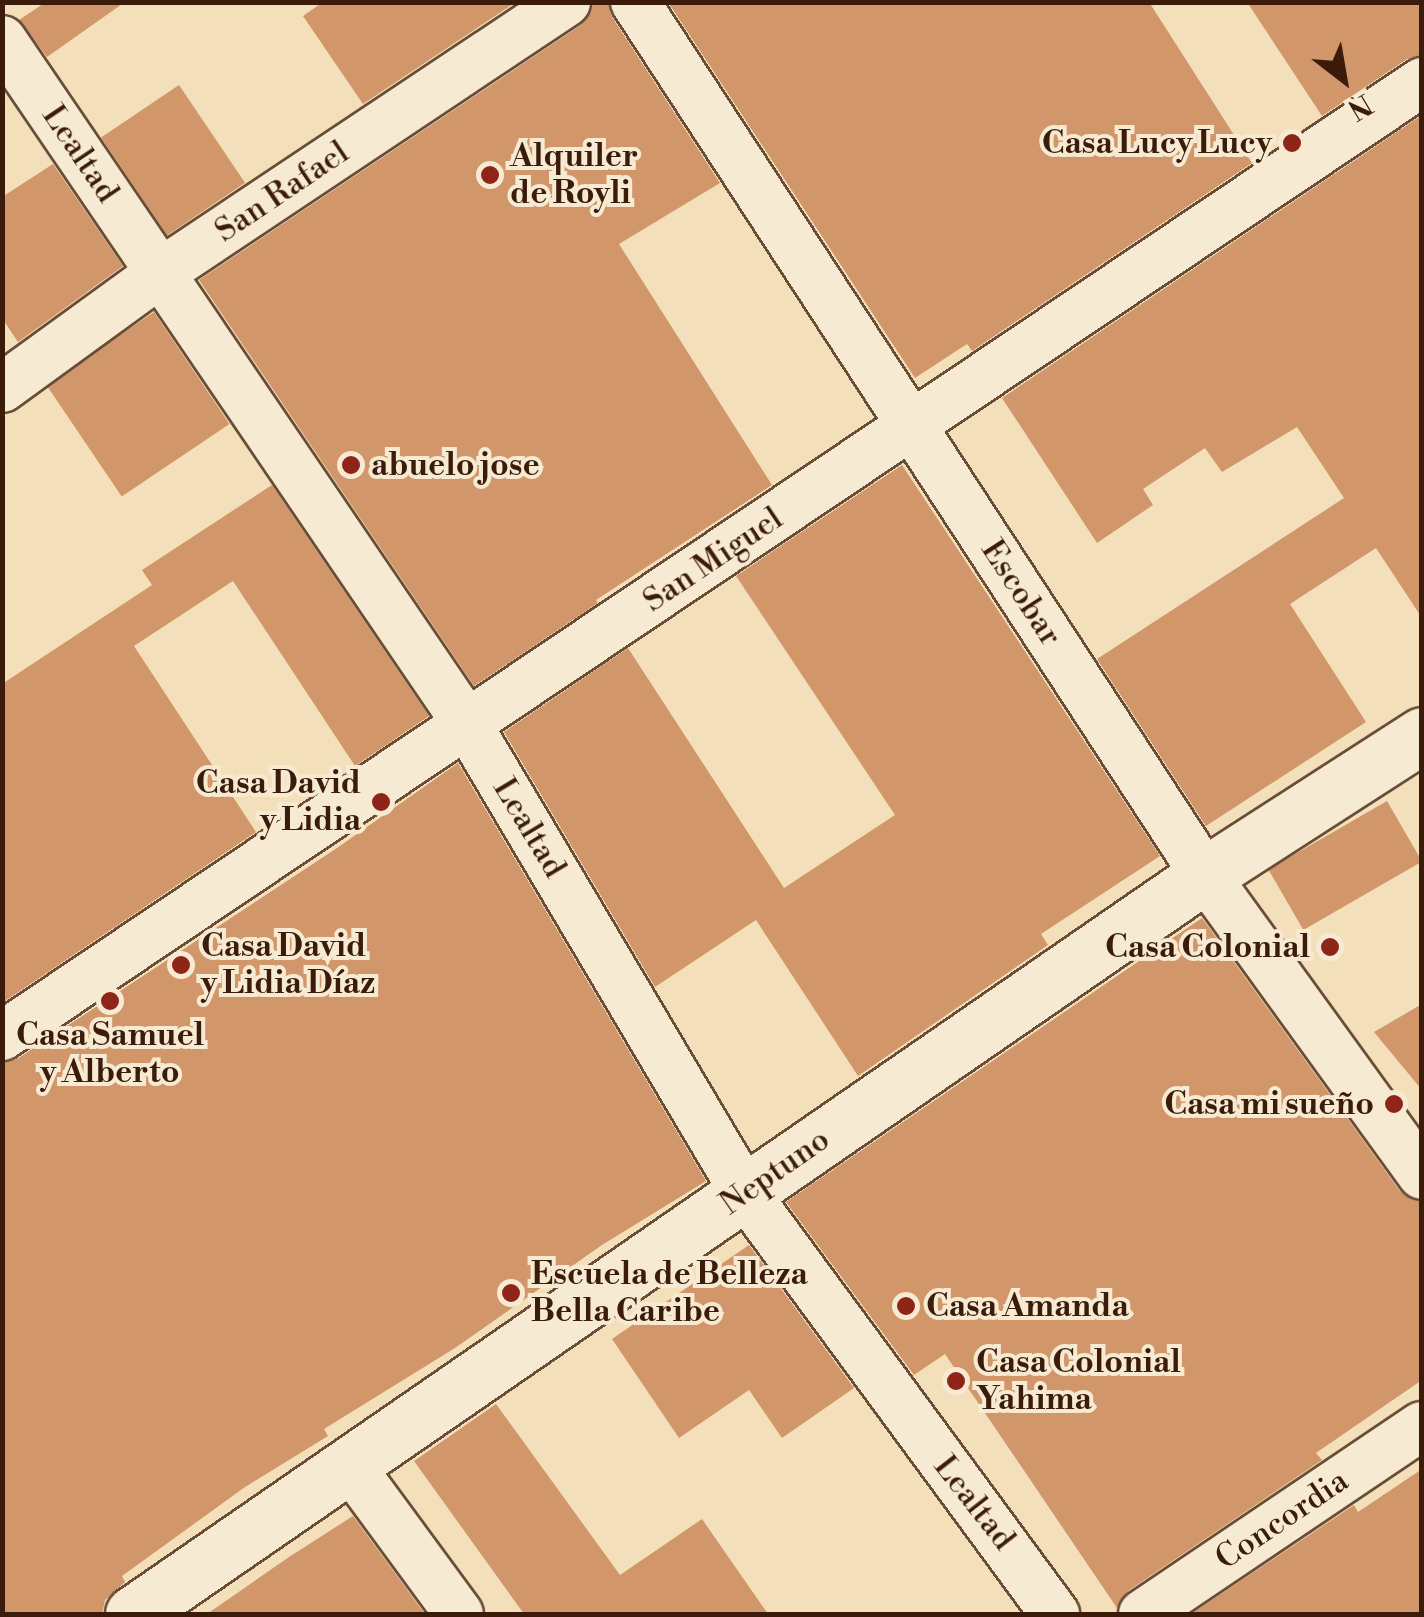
<!DOCTYPE html>
<meta charset="utf-8">
<style>
body{margin:0}
#map{position:relative;width:1424px;height:1617px;overflow:hidden;background:#f3dfba;font-family:"Libre Bodoni",serif}
div>[style]{position:absolute}
[style*='--x']{left:calc(var(--x)*1px);top:calc(var(--y)*1px);width:calc(var(--w)*1px);rotate:calc(var(--a)*1deg)}
.building>*{inset:0;background:#d1976b;transform-origin:0 0}
.roads{filter:drop-shadow(2px 0 #694d37) drop-shadow(-2px 0 #694d37) drop-shadow(0 2px #694d37) drop-shadow(0 -2px #694d37)}
.minor>*{height:48px;margin:-24px;padding:0 24px;transform-origin:24px;border-radius:24px;background:#f7ead2}
.tertiary>*{height:55px;margin:-27.5px;padding:0 27.5px;transform-origin:27.5px;border-radius:27.5px;background:#f7ead2}
.dots>*{width:28px;height:28px;translate:-50% -50%;box-sizing:border-box;border:5px solid #f7ead2;border-radius:50%}
span{translate:-50% -50%;white-space:nowrap;text-align:center;line-height:1.15;-webkit-text-stroke:8px #f7ead2;paint-order:stroke}
.poi-label{font-size:32px;color:#3b1c0b;font-weight:700}
.right{translate:-100% -50%;text-align:right}
.left{translate:0 -50%;text-align:left}
.street-label{font-size:32px;color:#3b1c0b}
.frame{position:absolute;inset:0;border:5px solid #3b1c0b;pointer-events:none}
.north{position:absolute;left:1294px;top:30px;width:100px;height:100px;-webkit-text-stroke:8px #f7ead2;paint-order:stroke;rotate:149deg;font-size:28px;font-weight:700;line-height:40px;text-align:center;color:#3b1c0b}
.north::after{content:'';display:block;margin:auto;width:35px;height:45px;background:#3b1c0b;clip-path:polygon(50% 0,100% 100%,50% 72%,0 100%)}
</style>
<div id="map">
<div class="building">
<i style="clip-path:polygon(46px 2px,125px 2px,47px 57px,19px 20px)"></i>
<i style="clip-path:polygon(323px 2px,516px 2px,363px 104px,303px 16px)"></i>
<i style="clip-path:polygon(593px 2px,608px 2px,612px 17px,720px 183px,619px 244px,772px 485px,596px 600px,598px 603px,474px 686px,199px 280px,581px 25px)"></i>
<i style="clip-path:polygon(668px 2px,1149px 2px,1252px 163px,972px 351px,967px 344px,915px 378px)"></i>
<i style="clip-path:polygon(1247px 2px,1422px 2px,1422px 55px,1407px 59px,1322px 116px)"></i>
<i style="left:179px;top:85px;width:118px;height:94px;rotate:56deg"></i>
<i style="clip-path:polygon(1422px 115px,1422px 618px,1376px 548px,1290px 604px,1366px 722px,1206px 826px,1097px 659px,1344px 498px,1297px 427px,1222px 472px,1205px 448px,1143px 489px,1153px 505px,1097px 543px,1002px 398px)"></i>
<i style="clip-path:polygon(53px 164px,123px 266px,18px 342px,2px 318px,2px 197px)"></i>
<i style="left:154px;top:312px;width:135px;height:130px;rotate:56deg"></i>
<i style="clip-path:polygon(902px 465px,1160px 856px,1041px 934px,1048px 945px,858px 1076px,756px 920px,655px 987px,504px 732px,628px 648px,784px 888px,895px 815px,736px 576px)"></i>
<i style="clip-path:polygon(272px 485px,429px 716px,355px 766px,233px 581px,134px 646px,256px 832px,2px 1003px,2px 684px,152px 585px,142px 570px)"></i>
<i style="clip-path:polygon(458px 763px,706px 1181px,602px 1245px,455px 1348px,324px 1429px,328px 1436px,245px 1487px,122px 1576px,125px 1582px,105px 1600px,102px 1614px,2px 1614px,2px 1063px,17px 1059px,337px 848px)"></i>
<i style="left:1387px;top:801px;width:70px;height:137px;rotate:60deg"></i>
<i style="clip-path:polygon(1202px 918px,1400px 1191px,1422px 1202px,1422px 1380px,1316px 1453px,1322px 1460px,1128px 1591px,1117px 1608px,945px 1354px,914px 1375px,786px 1202px)"></i>
<i style="clip-path:polygon(1422px 1004px,1422px 1090px,1374px 1032px)"></i>
<i style="clip-path:polygon(749px 1245px,854px 1388px,782px 1438px,749px 1390px,679px 1438px,612px 1339px)"></i>
<i style="clip-path:polygon(496px 1404px,620px 1575px,702px 1519px,768px 1614px,524px 1614px,414px 1461px)"></i>
<i style="clip-path:polygon(1422px 1469px,1422px 1614px,1191px 1614px,1354px 1505px,1358px 1512px)"></i>
<i style="clip-path:polygon(353px 1516px,425px 1614px,207px 1614px,289px 1557px)"></i>
</div>
<div class="roads">
<div class="minor">
<i style="--x:635;--y:2;--w:1043;--a:56.86"></i>
<i style="--x:1205;--y:875;--w:370;--a:54.1"></i>
<i style="--x:2;--y:40;--w:827;--a:55.79"></i>
<i style="--x:467;--y:724;--w:545;--a:59.34"></i>
<i style="--x:745;--y:1193;--w:523;--a:53.63"></i>
<i style="--x:2;--y:388;--w:195;--a:-36"></i>
<i style="--x:160;--y:273;--w:488;--a:-33.7"></i>
<i style="--x:2;--y:1036;--w:1711;--a:-33.89"></i>
<i style="--x:351;--y:1467;--w:182;--a:53.7"></i>
<i style="--x:1143;--y:1614;--w:336;--a:-34"></i>
</div>
<div class="tertiary">
<i style="--x:133;--y:1614;--w:1302;--a:-34.58"></i>
<i style="--x:1205;--y:875;--w:258;--a:-32.8"></i>
</div>
</div>
<div class="dots">
<i style="left:1292px;top:143px;background:#8f2418"></i>
<i style="left:490px;top:175px;background:#8f2418"></i>
<i style="left:351px;top:465px;background:#8f2418"></i>
<i style="left:381px;top:802px;background:#8f2418"></i>
<i style="left:1330px;top:947px;background:#8f2418"></i>
<i style="left:181px;top:965px;background:#8f2418"></i>
<i style="left:110px;top:1001px;background:#8f2418"></i>
<i style="left:1394px;top:1104px;background:#8f2418"></i>
<i style="left:511px;top:1293px;background:#8f2418"></i>
<i style="left:906px;top:1306px;background:#8f2418"></i>
<i style="left:956px;top:1381px;background:#8f2418"></i>
</div>
<div class="poi-label">
<span class="right" style="left:1272px;top:143px">Casa Lucy Lucy</span>
<span class="left" style="left:510px;top:175px">Alquiler<br>de Royli</span>
<span class="left" style="left:371px;top:465px">abuelo jose</span>
<span class="right" style="left:361px;top:802px">Casa David<br>y Lidia</span>
<span class="left" style="left:201px;top:965px">Casa David<br>y Lidia Díaz</span>
<span class="right" style="left:1310px;top:947px">Casa Colonial</span>
<span style="left:110px;top:1054px">Casa Samuel<br>y Alberto</span>
<span class="right" style="left:1374px;top:1104px">Casa mi sueño</span>
<span class="left" style="left:531px;top:1293px">Escuela de Belleza<br>Bella Caribe</span>
<span class="left" style="left:926px;top:1306px">Casa Amanda</span>
<span class="left" style="left:976px;top:1381px">Casa Colonial<br>Yahima</span>
</div>
<div class="street-label">
<span style="left:80px;top:154px;rotate:56deg">Lealtad</span>
<span style="left:282px;top:192px;rotate:-34deg">San Rafael</span>
<span style="left:713px;top:560px;rotate:-34deg">San Miguel</span>
<span style="left:1021px;top:593px;rotate:57deg">Escobar</span>
<span style="left:529px;top:828px;rotate:59deg">Lealtad</span>
<span style="left:775px;top:1172px;rotate:-35deg">Neptuno</span>
<span style="left:974px;top:1503px;rotate:52deg">Lealtad</span>
<span style="left:1282px;top:1520px;rotate:-34deg">Concordia</span>
</div>
<div class="frame"></div>
<div class="north">N</div>
</div>
